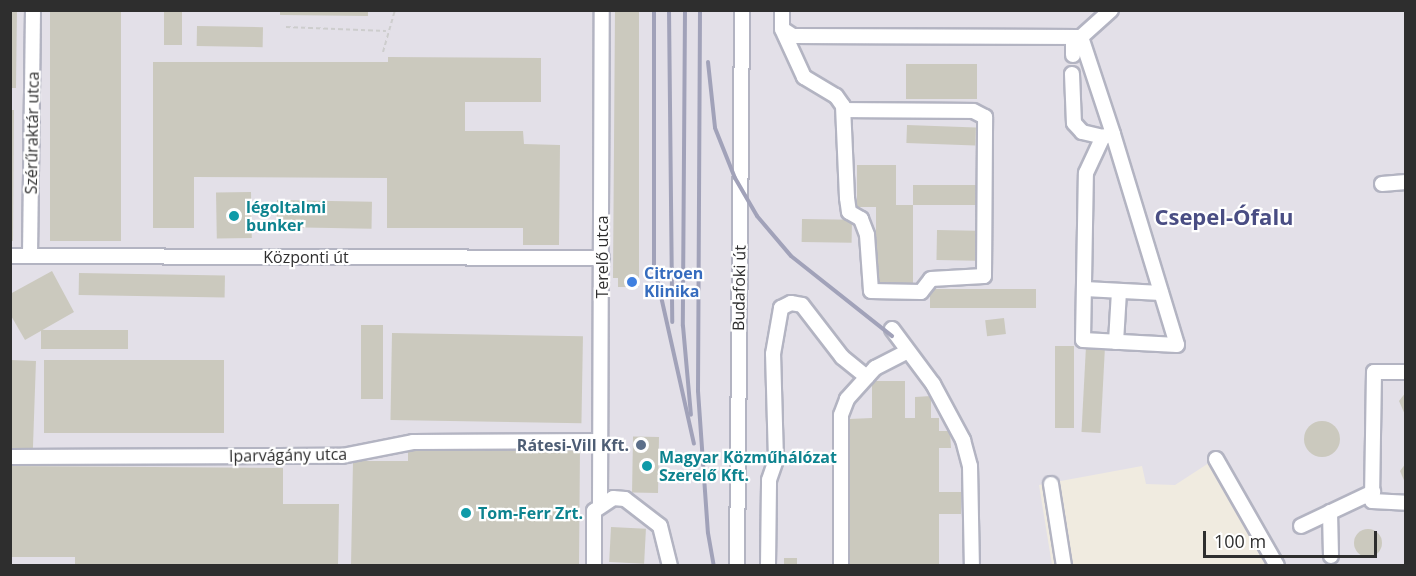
<!DOCTYPE html>
<meta charset="utf-8">
<style>
body{margin:0}
#map{position:relative;width:1416px;height:576px;overflow:hidden;background:#f0ebe0;font-family:"Open Sans",sans-serif}
div>[style]{position:absolute}
[style*='--x']{left:calc(var(--x)*1px);top:calc(var(--y)*1px);width:calc(var(--w)*1px);rotate:calc(var(--a)*1deg)}
.industrial>*{inset:0;background:#e3e0e8}
.building>*{inset:0;background:#cbc9be;transform-origin:0 0}
.round{border-radius:50%}
.path>*{height:2px;margin-top:-1px;transform-origin:0;background:repeating-linear-gradient(90deg,#cdcdcd 0 4.5px,transparent 0 7.5px)}
.roads{filter:drop-shadow(2px 0 #b3b4c2) drop-shadow(-2px 0 #b3b4c2) drop-shadow(0 2px #b3b4c2) drop-shadow(0 -2px #b3b4c2)}
.minor>*{height:14px;margin:-7px;padding:0 7px;transform-origin:7px;border-radius:7px;background:#fff}
.rail>*{height:4px;margin:-2px;padding:0 2px;transform-origin:2px;border-radius:2px;background:#a1a2b9}
.dots>*{width:16px;height:16px;translate:-50% -50%;box-sizing:border-box;border:3px solid #fff;border-radius:50%}
span{translate:-50% -50%;white-space:nowrap;text-align:center;line-height:1.15;-webkit-text-stroke:4.5px #fff;paint-order:stroke}
.street-label{font-size:16px;color:#2e2e2e}
.culture-label{font-size:16px;color:#0d838f;font-weight:700}
.left{translate:0 -50%;text-align:left}
.shop-label{font-size:16px;color:#366cbe;font-weight:700}
.service-label{font-size:16px;color:#4e5e75;font-weight:700}
.right{translate:-100% -50%;text-align:right}
.district-label{font-size:22px;color:#494d83;font-weight:700}
.frame{position:absolute;inset:0;border:12px solid #2e2e2e;pointer-events:none}
.scale{position:absolute;left:1203px;top:531px;width:174px;height:27px;box-sizing:border-box;border:3px solid #2e2e2e;border-top:0;padding-left:8px;font-size:18px;line-height:21px;white-space:nowrap;color:#2e2e2e;-webkit-text-stroke:4px #fff;paint-order:stroke}
</style>
<div id="map">
<div class="industrial">
<i style="clip-path:polygon(10px 11px,1405px 11px,1405px 565px,1277px 565px,1215px 459px,1175px 485px,1146px 484px,1142px 466px,1039px 485px,1052px 565px,11px 565px)"></i>
</div>
<div class="building">
<i style="clip-path:polygon(10px 10px,17px 10px,16px 88px,10px 88px)"></i>
<i style="left:50px;top:10px;width:71px;height:231px"></i>
<i style="left:164px;top:10px;width:18px;height:35px"></i>
<i style="clip-path:polygon(280px 10px,368px 10px,368px 16px,280px 15px)"></i>
<i style="clip-path:polygon(615px 10px,639px 10px,639px 287px,618px 287px,618px 278px,613px 278px)"></i>
<i style="left:197px;top:26px;width:66px;height:20px;rotate:1deg"></i>
<i style="clip-path:polygon(388px 57px,541px 58px,541px 102px,465px 102px,465px 131px,523px 131px,524px 144px,560px 145px,559px 245px,523px 245px,523px 228px,387px 228px,387px 178px,194px 177px,194px 228px,153px 228px,153px 62px,388px 62px)"></i>
<i style="left:977px;top:64px;width:35px;height:71px;rotate:90deg"></i>
<i style="clip-path:polygon(10px 110px,14px 110px,13px 241px,10px 241px)"></i>
<i style="left:907px;top:125px;width:69px;height:18px;rotate:2deg"></i>
<i style="clip-path:polygon(857px 165px,896px 165px,896px 205px,913px 205px,913px 185px,976px 185px,976px 205px,913px 205px,913px 285px,876px 284px,876px 207px,857px 207px)"></i>
<i style="left:251px;top:192px;width:46px;height:35px;rotate:89deg"></i>
<i style="left:277px;top:200px;width:95px;height:27px;rotate:1deg"></i>
<i style="left:802px;top:219px;width:50px;height:23px;rotate:1deg"></i>
<i style="left:937px;top:230px;width:39px;height:30px;rotate:1deg"></i>
<i style="clip-path:polygon(52px 271px,74px 312px,25px 340px,10px 314px,10px 294px)"></i>
<i style="left:79px;top:273px;width:146px;height:22px;rotate:1deg"></i>
<i style="left:930px;top:289px;width:106px;height:19px"></i>
<i style="left:1004px;top:318px;width:16px;height:19px;rotate:83deg"></i>
<i style="left:361px;top:325px;width:22px;height:74px"></i>
<i style="left:41px;top:330px;width:87px;height:19px"></i>
<i style="left:392px;top:333px;width:191px;height:87px;rotate:1deg"></i>
<i style="left:1055px;top:346px;width:19px;height:82px"></i>
<i style="left:1086px;top:346px;width:19px;height:86px;rotate:3deg"></i>
<i style="left:10px;top:360px;width:26px;height:88px;rotate:2deg"></i>
<i style="left:44px;top:360px;width:180px;height:73px"></i>
<i style="clip-path:polygon(872px 381px,905px 381px,905px 418px,915px 418px,915px 397px,931px 396px,931px 418px,939px 418px,939px 431px,950px 431px,951px 448px,939px 448px,939px 492px,961px 492px,961px 514px,939px 514px,939px 566px,849px 566px,849px 419px,872px 418px)"></i>
<i style="clip-path:polygon(1406px 392px,1406px 417px,1399px 401px)"></i>
<i class="round" style="left:1304px;top:421px;width:36px;height:36px"></i>
<i style="left:659px;top:437px;width:56px;height:26px;rotate:91deg"></i>
<i style="clip-path:polygon(408px 446px,580px 448px,579px 566px,351px 566px,353px 461px,408px 461px)"></i>
<i style="clip-path:polygon(1406px 463px,1406px 485px,1400px 471px)"></i>
<i style="clip-path:polygon(10px 466px,283px 468px,283px 504px,339px 504px,338px 566px,75px 566px,75px 557px,10px 557px)"></i>
<i style="left:611px;top:527px;width:35px;height:35px;rotate:3deg"></i>
<i class="round" style="left:1354px;top:529px;width:28px;height:28px"></i>
<i style="left:784px;top:558px;width:13px;height:8px"></i>
</div>
<div class="path">
<i style="--x:286;--y:27;--w:100;--a:2.3"></i>
<i style="--x:383;--y:52;--w:44;--a:-74.1"></i>
</div>
<div class="roads">
<div class="minor">
<i style="--x:782;--y:10;--w:19;--a:90"></i>
<i style="--x:782;--y:29;--w:53;--a:65.4"></i>
<i style="--x:804;--y:77;--w:37;--a:31"></i>
<i style="--x:836;--y:96;--w:12;--a:55"></i>
<i style="--x:843;--y:106;--w:92;--a:87.5"></i>
<i style="--x:847;--y:198;--w:14;--a:82"></i>
<i style="--x:849;--y:212;--w:14;--a:30"></i>
<i style="--x:861;--y:219;--w:17;--a:69"></i>
<i style="--x:867;--y:235;--w:56;--a:85.9"></i>
<i style="--x:871;--y:291;--w:50;--a:1.1"></i>
<i style="--x:921;--y:292;--w:16;--a:-52"></i>
<i style="--x:931;--y:279;--w:53;--a:-3.2"></i>
<i style="--x:984;--y:276;--w:159;--a:-89.6"></i>
<i style="--x:985;--y:117;--w:13;--a:-153"></i>
<i style="--x:973;--y:111;--w:129;--a:-179.6"></i>
<i style="--x:1111;--y:10;--w:40;--a:138"></i>
<i style="--x:1081;--y:37;--w:102;--a:71.7"></i>
<i style="--x:1113;--y:134;--w:220;--a:73.1"></i>
<i style="--x:1177;--y:345;--w:94;--a:-177"></i>
<i style="--x:1083;--y:340;--w:167;--a:-89"></i>
<i style="--x:1086;--y:173;--w:40;--a:-65"></i>
<i style="--x:1103;--y:137;--w:10;--a:-17"></i>
<i style="--x:784;--y:30;--w:11;--a:34"></i>
<i style="--x:793;--y:36;--w:288;--a:0.2"></i>
<i style="--x:1073;--y:55;--w:18;--a:-90"></i>
<i style="--x:1072;--y:74;--w:49;--a:87.7"></i>
<i style="--x:1074;--y:123;--w:12;--a:48"></i>
<i style="--x:1082;--y:132;--w:22;--a:13"></i>
<i style="--x:1382;--y:184;--w:24;--a:-5"></i>
<i style="--x:10;--y:256;--w:592;--a:0.19"></i>
<i style="--x:30;--y:256;--w:246;--a:-89.3"></i>
<i style="--x:1085;--y:289;--w:76;--a:3"></i>
<i style="--x:892;--y:329;--w:69;--a:53.3"></i>
<i style="--x:933;--y:384;--w:64;--a:61.8"></i>
<i style="--x:963;--y:440;--w:27;--a:75"></i>
<i style="--x:970;--y:466;--w:100;--a:88.9"></i>
<i style="--x:1116;--y:342;--w:51;--a:-86.6"></i>
<i style="--x:1406;--y:372;--w:32;--a:180"></i>
<i style="--x:1374;--y:372;--w:129;--a:90.9"></i>
<i style="--x:1372;--y:501;--w:34;--a:3"></i>
<i style="--x:10;--y:457;--w:332;--a:-0.2"></i>
<i style="--x:342;--y:456;--w:72;--a:-11.2"></i>
<i style="--x:413;--y:442;--w:188;--a:-0.3"></i>
<i style="--x:1216;--y:459;--w:123;--a:60.3"></i>
<i style="--x:1051;--y:484;--w:83;--a:81"></i>
<i style="--x:600;--y:503;--w:493;--a:-89.8"></i>
<i style="--x:1330;--y:512;--w:44;--a:88.7"></i>
<i style="--x:1301;--y:526;--w:80;--a:-25.3"></i>
<i style="--x:594;--y:566;--w:55;--a:-90"></i>
<i style="--x:594;--y:511;--w:23;--a:-34"></i>
<i style="--x:613;--y:498;--w:12;--a:5"></i>
<i style="--x:625;--y:499;--w:44;--a:37.6"></i>
<i style="--x:660;--y:526;--w:41;--a:76"></i>
<i style="--x:737;--y:566;--w:556;--a:-89.48"></i>
<i style="--x:768;--y:566;--w:86;--a:-89.3"></i>
<i style="--x:769;--y:480;--w:21;--a:-71"></i>
<i style="--x:776;--y:460;--w:106;--a:-91.6"></i>
<i style="--x:773;--y:354;--w:47;--a:-80.1"></i>
<i style="--x:781;--y:308;--w:11;--a:-27"></i>
<i style="--x:791;--y:303;--w:11;--a:10"></i>
<i style="--x:802;--y:305;--w:66;--a:52.4"></i>
<i style="--x:842;--y:357;--w:32;--a:39"></i>
<i style="--x:841;--y:566;--w:151;--a:-90"></i>
<i style="--x:841;--y:415;--w:17;--a:-69"></i>
<i style="--x:847;--y:399;--w:42;--a:-47.9"></i>
<i style="--x:875;--y:368;--w:35;--a:-27"></i>
</div>
</div>
<div class="rail">
<i style="--x:654;--y:10;--w:255;--a:90"></i>
<i style="--x:654;--y:265;--w:183;--a:77.4"></i>
<i style="--x:669;--y:10;--w:312;--a:89.4"></i>
<i style="--x:685;--y:10;--w:316;--a:90.4"></i>
<i style="--x:683;--y:326;--w:89;--a:84.9"></i>
<i style="--x:700;--y:10;--w:381;--a:90.3"></i>
<i style="--x:698;--y:391;--w:142;--a:86"></i>
<i style="--x:708;--y:533;--w:34;--a:80"></i>
<i style="--x:708;--y:62;--w:66;--a:83.9"></i>
<i style="--x:715;--y:128;--w:54;--a:68.2"></i>
<i style="--x:735;--y:178;--w:44;--a:59.9"></i>
<i style="--x:757;--y:216;--w:52;--a:49.6"></i>
<i style="--x:791;--y:256;--w:129;--a:38.4"></i>
</div>
<div class="dots">
<i style="left:234px;top:216px;background:#0f9aa8"></i>
<i style="left:632px;top:282px;background:#3f7fe0"></i>
<i style="left:641px;top:445px;background:#5c6f8a"></i>
<i style="left:647px;top:466px;background:#0f9aa8"></i>
<i style="left:466px;top:513px;background:#0f9aa8"></i>
</div>
<div class="street-label">
<span style="left:32px;top:133px;rotate:-89deg">Szérűraktár utca</span>
<span style="left:306px;top:257px">Központi út</span>
<span style="left:602px;top:257px;rotate:-90deg">Terelő utca</span>
<span style="left:739px;top:288px;rotate:-89deg">Budafoki út</span>
<span style="left:288px;top:455px;rotate:-1deg">Iparvágány utca</span>
</div>
<div class="culture-label">
<span class="left" style="left:246px;top:216px">légoltalmi<br>bunker</span>
<span class="left" style="left:659px;top:466px">Magyar Közműhálózat<br>Szerelő Kft.</span>
<span class="left" style="left:478px;top:513px">Tom-Ferr Zrt.</span>
</div>
<div class="shop-label">
<span class="left" style="left:644px;top:282px">Citroen<br>Klinika</span>
</div>
<div class="service-label">
<span class="right" style="left:629px;top:445px">Rátesi-Vill Kft.</span>
</div>
<div class="district-label">
<span style="left:1224px;top:217px">Csepel-Ófalu</span>
</div>
<div class="frame"></div>
<div class="scale">100 m</div>
</div>
